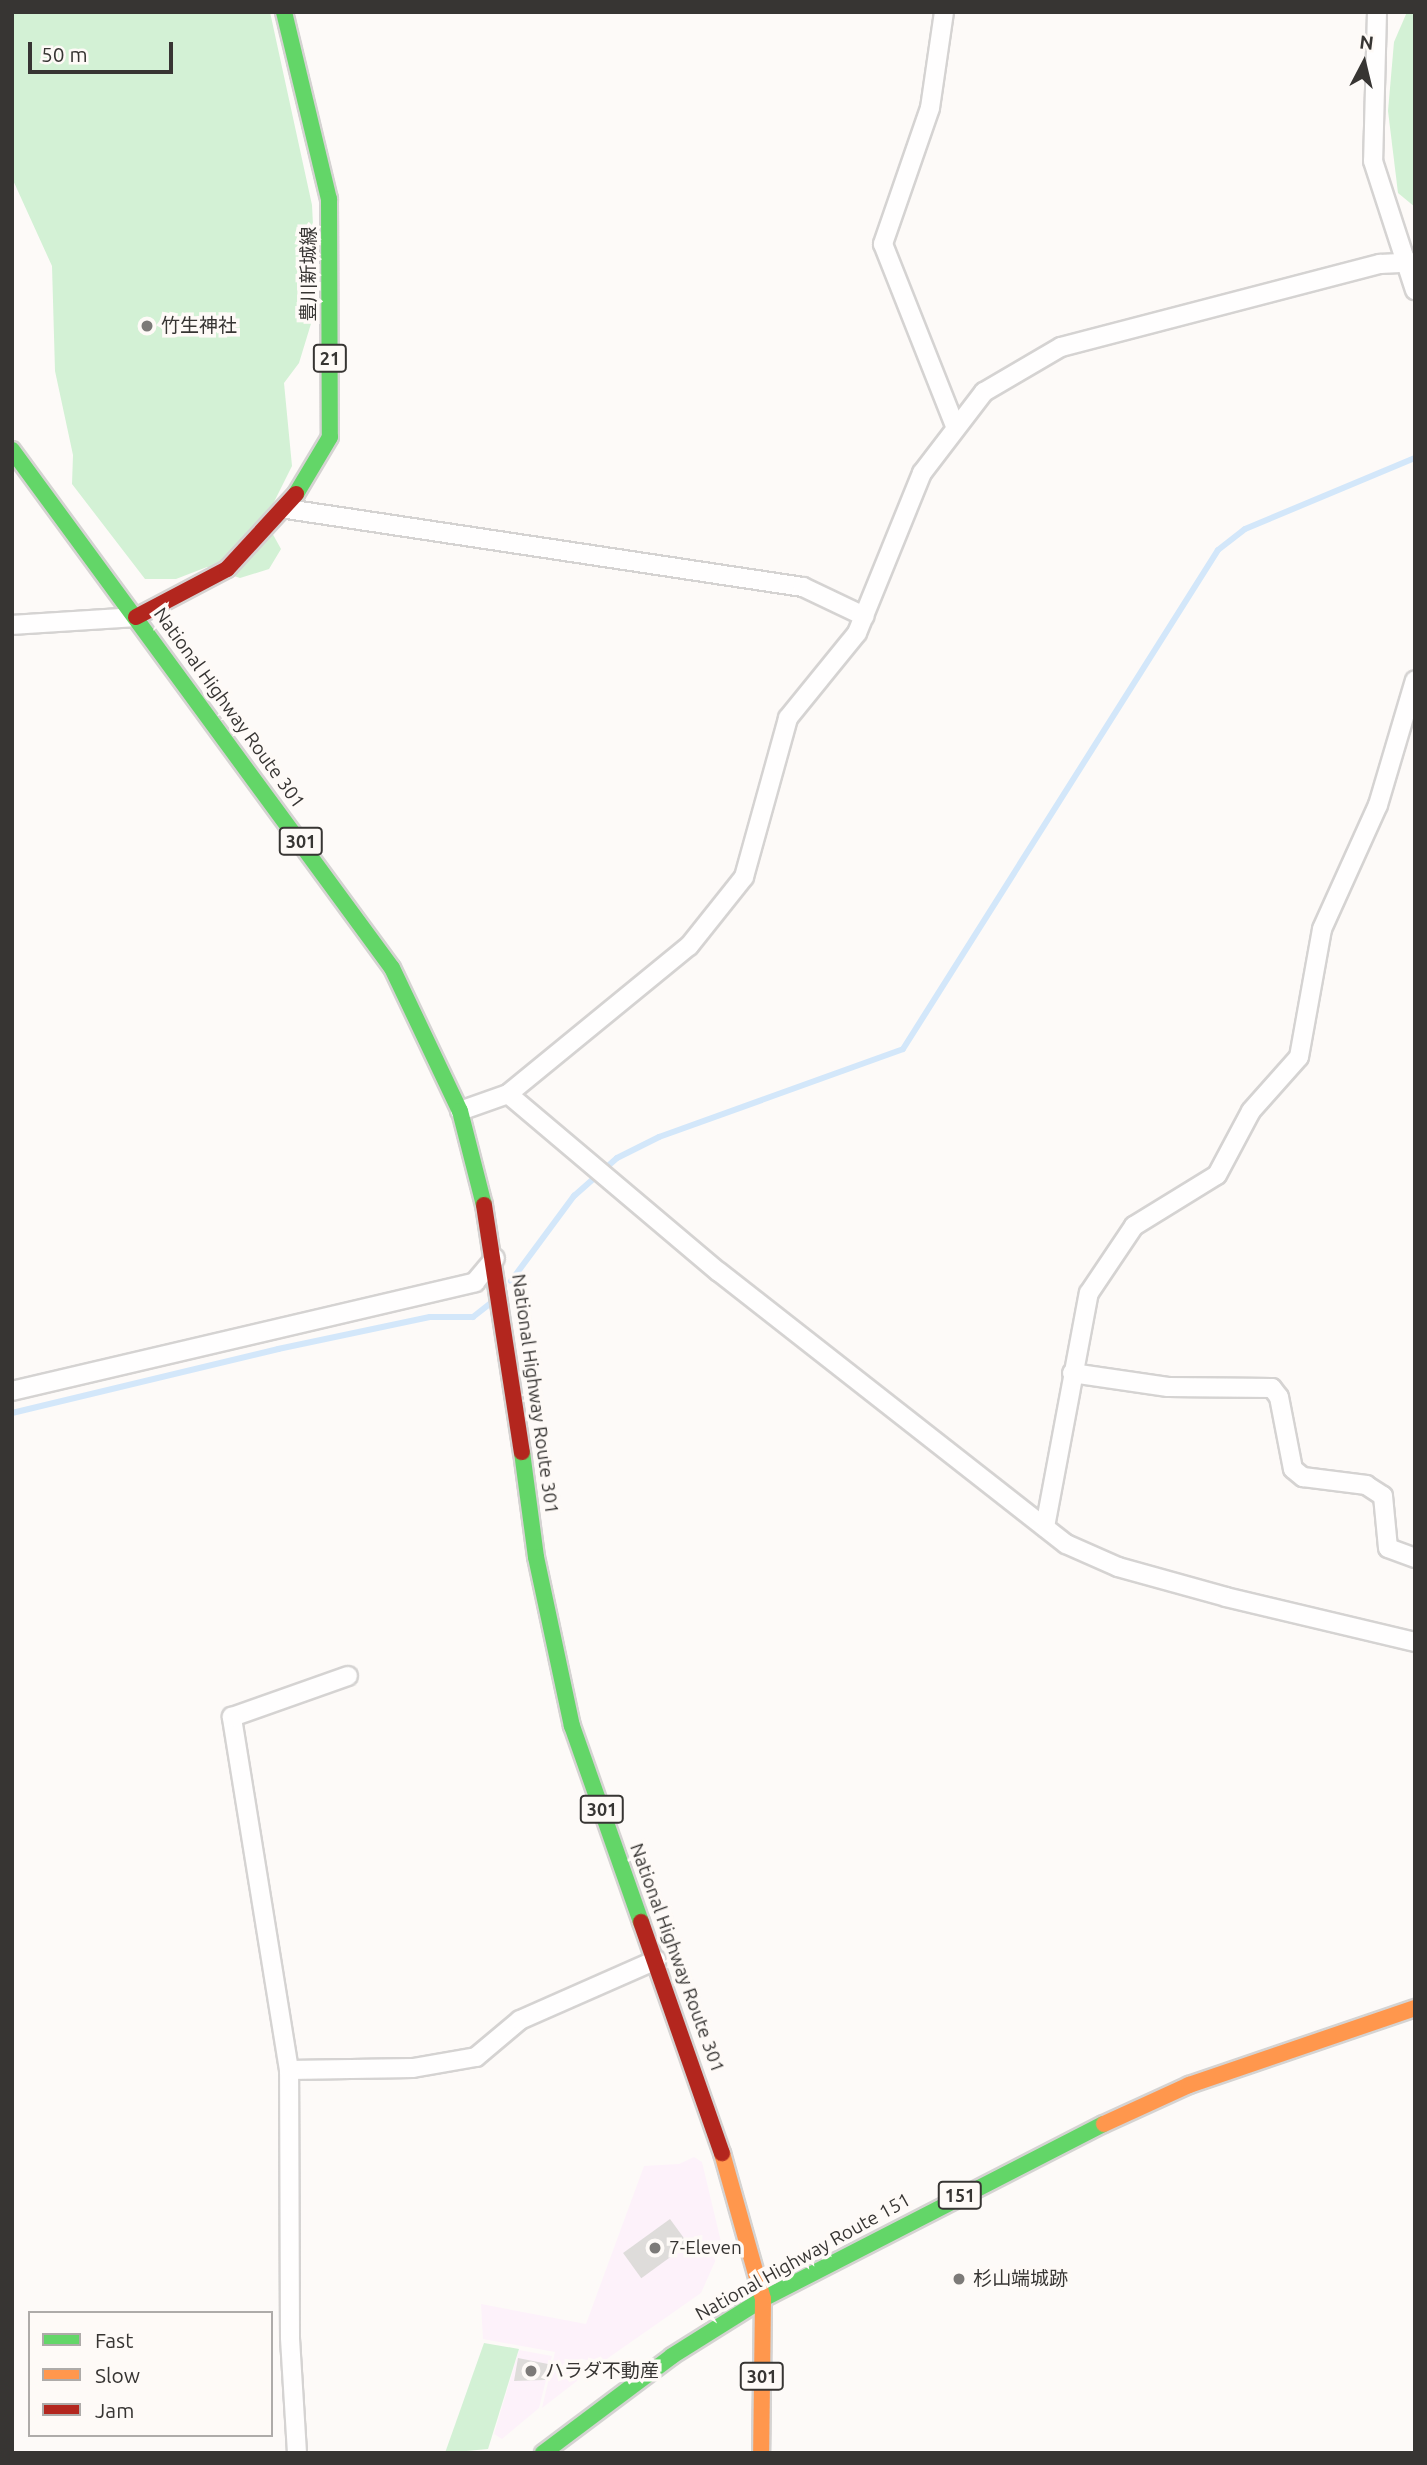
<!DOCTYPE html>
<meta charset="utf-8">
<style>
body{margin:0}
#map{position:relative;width:1427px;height:2465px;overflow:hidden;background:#fdfaf8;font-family:Ubuntu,"Noto Sans JP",sans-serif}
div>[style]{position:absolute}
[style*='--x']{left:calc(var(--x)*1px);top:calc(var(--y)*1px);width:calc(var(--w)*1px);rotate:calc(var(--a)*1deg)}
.commercial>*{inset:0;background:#fdf2fa}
.green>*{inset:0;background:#d3f1d5}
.stream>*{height:6px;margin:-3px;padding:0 3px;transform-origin:3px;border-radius:3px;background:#d3e7fa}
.building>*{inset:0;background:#dedcda;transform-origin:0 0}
.roads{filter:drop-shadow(2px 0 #d5d3d2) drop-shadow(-2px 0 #d5d3d2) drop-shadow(0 2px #d5d3d2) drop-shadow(0 -2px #d5d3d2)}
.street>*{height:18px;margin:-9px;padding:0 9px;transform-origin:9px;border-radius:9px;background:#fffefe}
.fast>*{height:16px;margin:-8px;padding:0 8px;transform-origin:8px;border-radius:8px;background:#63d668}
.slow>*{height:16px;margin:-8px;padding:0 8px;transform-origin:8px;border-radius:8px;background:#ff974d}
.jam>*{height:16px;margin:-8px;padding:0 8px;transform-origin:8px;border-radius:8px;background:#b3261e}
.dots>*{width:19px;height:19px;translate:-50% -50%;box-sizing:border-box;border:4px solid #fefaf7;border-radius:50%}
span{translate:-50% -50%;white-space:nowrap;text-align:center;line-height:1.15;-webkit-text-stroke:7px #fefaf7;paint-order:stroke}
.shield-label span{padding:2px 5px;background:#fefaf7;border:2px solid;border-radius:5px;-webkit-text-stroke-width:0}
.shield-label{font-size:18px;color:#373533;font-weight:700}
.street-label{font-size:19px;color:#373533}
.poi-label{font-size:19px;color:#373533}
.left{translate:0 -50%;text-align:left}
.frame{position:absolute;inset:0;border:14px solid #373533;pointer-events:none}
.legend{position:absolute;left:28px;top:2311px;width:245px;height:126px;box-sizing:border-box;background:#fefaf7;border:2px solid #aeaba9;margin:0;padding:9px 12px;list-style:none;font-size:21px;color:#373533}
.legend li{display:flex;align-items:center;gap:14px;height:35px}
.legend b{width:35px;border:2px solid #aeaba9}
.north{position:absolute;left:1329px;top:28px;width:70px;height:70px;-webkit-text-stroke:5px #fefaf7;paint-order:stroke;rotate:7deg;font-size:19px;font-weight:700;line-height:28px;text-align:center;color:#373533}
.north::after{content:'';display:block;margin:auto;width:24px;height:32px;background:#373533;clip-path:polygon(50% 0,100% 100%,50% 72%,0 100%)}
.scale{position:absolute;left:28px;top:42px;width:145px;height:32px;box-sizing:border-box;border:4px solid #373533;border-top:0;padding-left:9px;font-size:21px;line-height:24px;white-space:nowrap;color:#373533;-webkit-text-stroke:5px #fefaf7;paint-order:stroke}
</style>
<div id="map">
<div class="commercial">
<i style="clip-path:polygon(694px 2157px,702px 2162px,722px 2246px,701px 2293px,601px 2363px,582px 2359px,577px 2381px,542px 2408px,555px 2352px,483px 2339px,481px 2304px,586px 2324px,644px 2166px,679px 2164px)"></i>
<i style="clip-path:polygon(519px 2350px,552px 2356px,539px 2408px,502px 2439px,494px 2434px)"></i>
</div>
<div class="green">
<i style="clip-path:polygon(12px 12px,270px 12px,312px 205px,317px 304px,299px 363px,284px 383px,292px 466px,265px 520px,281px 549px,269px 569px,240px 578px,207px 567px,176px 579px,145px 579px,72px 484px,73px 455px,55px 371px,52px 266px,12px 178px)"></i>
<i style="clip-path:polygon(1407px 12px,1415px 12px,1415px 207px,1398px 193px,1388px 111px,1394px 42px)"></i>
<i style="clip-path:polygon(484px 2343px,519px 2349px,488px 2449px,445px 2453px)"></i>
</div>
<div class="stream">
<i style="--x:511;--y:1281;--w:106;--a:-53.5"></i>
<i style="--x:574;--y:1196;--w:57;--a:-41.5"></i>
<i style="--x:617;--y:1158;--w:47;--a:-26.6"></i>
<i style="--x:659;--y:1137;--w:259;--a:-19.8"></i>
<i style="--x:903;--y:1049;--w:590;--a:-57.74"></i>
<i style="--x:1218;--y:550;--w:34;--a:-38"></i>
<i style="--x:1245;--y:529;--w:184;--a:-22.7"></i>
<i style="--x:12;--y:1413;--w:274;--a:-13.5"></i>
<i style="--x:278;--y:1349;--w:155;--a:-11.9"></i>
<i style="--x:430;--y:1317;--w:43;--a:0"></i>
<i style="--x:473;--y:1317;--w:24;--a:-38"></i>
</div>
<div class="building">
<i style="left:670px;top:2219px;width:31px;height:58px;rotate:54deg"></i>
<i style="clip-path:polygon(518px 2358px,548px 2364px,545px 2380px,514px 2381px)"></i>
</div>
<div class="roads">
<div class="street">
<i style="--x:944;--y:12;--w:97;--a:98.3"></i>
<i style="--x:930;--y:108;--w:144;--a:109.1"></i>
<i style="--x:883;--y:244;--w:196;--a:68.4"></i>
<i style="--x:1377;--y:12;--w:149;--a:91.5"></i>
<i style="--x:1373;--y:161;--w:136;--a:72"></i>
<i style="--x:287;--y:509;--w:522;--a:8.6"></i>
<i style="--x:803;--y:587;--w:68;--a:25.4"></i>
<i style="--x:12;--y:625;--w:124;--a:-3.7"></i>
<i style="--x:508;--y:1094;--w:276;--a:40.2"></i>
<i style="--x:719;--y:1272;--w:441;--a:38.1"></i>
<i style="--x:1066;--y:1544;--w:57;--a:23.9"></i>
<i style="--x:1118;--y:1567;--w:112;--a:15.5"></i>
<i style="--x:1226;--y:1597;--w:194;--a:13.4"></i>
<i style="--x:460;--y:1111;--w:51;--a:-19.5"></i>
<i style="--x:508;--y:1094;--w:234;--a:-39.3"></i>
<i style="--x:689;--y:946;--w:88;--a:-51.4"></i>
<i style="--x:744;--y:877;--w:165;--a:-74.5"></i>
<i style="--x:788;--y:718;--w:109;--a:-50.9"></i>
<i style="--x:857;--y:633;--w:173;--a:-67.9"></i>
<i style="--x:922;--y:473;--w:102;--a:-52.6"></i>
<i style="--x:984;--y:392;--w:89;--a:-30.3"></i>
<i style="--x:1061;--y:347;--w:330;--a:-14.6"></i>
<i style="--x:1380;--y:264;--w:35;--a:-3"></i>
<i style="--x:1072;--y:1373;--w:97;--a:8.3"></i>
<i style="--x:1168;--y:1387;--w:104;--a:0.6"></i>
<i style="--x:1272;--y:1388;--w:11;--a:52"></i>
<i style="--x:1279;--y:1397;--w:73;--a:79"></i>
<i style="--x:1293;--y:1469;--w:13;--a:39"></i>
<i style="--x:1303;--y:1477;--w:64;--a:7.2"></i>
<i style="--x:1366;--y:1485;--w:20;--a:33"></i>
<i style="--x:1383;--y:1496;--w:52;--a:84.5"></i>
<i style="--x:1388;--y:1548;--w:29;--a:20"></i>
<i style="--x:12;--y:1391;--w:476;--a:-13.2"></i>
<i style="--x:475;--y:1282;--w:31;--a:-50"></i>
<i style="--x:1045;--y:1527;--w:238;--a:-79.4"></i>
<i style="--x:1089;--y:1293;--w:81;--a:-56.1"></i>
<i style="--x:1134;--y:1226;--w:97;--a:-31.6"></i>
<i style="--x:1217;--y:1175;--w:72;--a:-62"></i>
<i style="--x:1251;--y:1111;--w:72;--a:-48.4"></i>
<i style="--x:1299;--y:1057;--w:130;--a:-79.8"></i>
<i style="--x:1322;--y:929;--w:136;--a:-65.7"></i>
<i style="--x:1378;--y:805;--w:130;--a:-73.5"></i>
<i style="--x:289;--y:2070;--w:124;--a:-0.9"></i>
<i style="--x:413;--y:2068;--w:64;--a:-9.9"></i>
<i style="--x:476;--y:2057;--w:57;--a:-40.1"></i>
<i style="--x:520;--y:2020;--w:149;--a:-23.8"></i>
<i style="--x:297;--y:2453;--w:116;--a:-93.5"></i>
<i style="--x:290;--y:2337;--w:267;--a:-90.2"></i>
<i style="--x:289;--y:2070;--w:358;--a:-99.2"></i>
<i style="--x:232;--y:1717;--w:123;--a:-19.5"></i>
</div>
<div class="fast">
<i style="--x:284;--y:12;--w:192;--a:76.5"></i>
<i style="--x:329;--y:199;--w:238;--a:89.8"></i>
<i style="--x:330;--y:437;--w:66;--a:120.8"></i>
<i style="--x:12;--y:450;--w:642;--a:53.74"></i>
<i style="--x:392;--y:968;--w:158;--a:64.6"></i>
<i style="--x:460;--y:1111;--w:97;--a:75.7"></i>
<i style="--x:522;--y:1452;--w:106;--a:82.4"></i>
<i style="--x:536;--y:1557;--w:173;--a:78"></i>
<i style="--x:572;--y:1726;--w:208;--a:70.6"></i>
<i style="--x:543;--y:2453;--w:161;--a:-36.9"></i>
<i style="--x:672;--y:2356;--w:107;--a:-32.1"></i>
<i style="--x:763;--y:2299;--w:383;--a:-27.2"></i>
</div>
<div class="slow">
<i style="--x:1104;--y:2124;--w:94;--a:-24.6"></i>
<i style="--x:1189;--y:2085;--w:239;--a:-18.8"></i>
<i style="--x:722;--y:2153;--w:152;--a:74.3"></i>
<i style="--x:763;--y:2299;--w:154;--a:90.7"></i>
</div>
<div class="jam">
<i style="--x:136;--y:617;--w:103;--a:-27.8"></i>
<i style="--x:227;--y:569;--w:102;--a:-47.4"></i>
<i style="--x:484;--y:1205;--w:250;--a:81.3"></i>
<i style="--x:641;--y:1922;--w:245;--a:70.7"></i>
</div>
</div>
<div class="dots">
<i style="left:147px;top:326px;background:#7c7a78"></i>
<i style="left:655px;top:2248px;background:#7c7a78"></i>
<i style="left:959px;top:2279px;background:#7c7a78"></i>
<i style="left:531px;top:2371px;background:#7c7a78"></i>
</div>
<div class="shield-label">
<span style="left:330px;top:358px">21</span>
<span style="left:301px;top:841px">301</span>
<span style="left:602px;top:1809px">301</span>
<span style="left:960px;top:2195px">151</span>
<span style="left:762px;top:2376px">301</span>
</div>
<div class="street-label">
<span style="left:309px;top:274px;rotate:-90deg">豊川新城線</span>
<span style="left:229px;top:708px;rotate:54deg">National Highway Route 301</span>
<span style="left:535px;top:1394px;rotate:82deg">National Highway Route 301</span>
<span style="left:677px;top:1958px;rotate:70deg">National Highway Route 301</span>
<span style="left:803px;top:2257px;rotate:-29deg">National Highway Route 151</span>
</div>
<div class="poi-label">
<span class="left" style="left:161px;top:326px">竹生神社</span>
<span class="left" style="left:669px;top:2248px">7-Eleven</span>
<span class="left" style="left:973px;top:2279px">杉山端城跡</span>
<span class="left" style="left:545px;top:2371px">ハラダ不動産</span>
</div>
<div class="frame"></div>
<ul class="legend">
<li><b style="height:9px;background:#63d668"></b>Fast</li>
<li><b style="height:9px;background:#ff974d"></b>Slow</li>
<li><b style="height:9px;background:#b3261e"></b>Jam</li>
</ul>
<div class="north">N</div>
<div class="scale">50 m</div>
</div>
